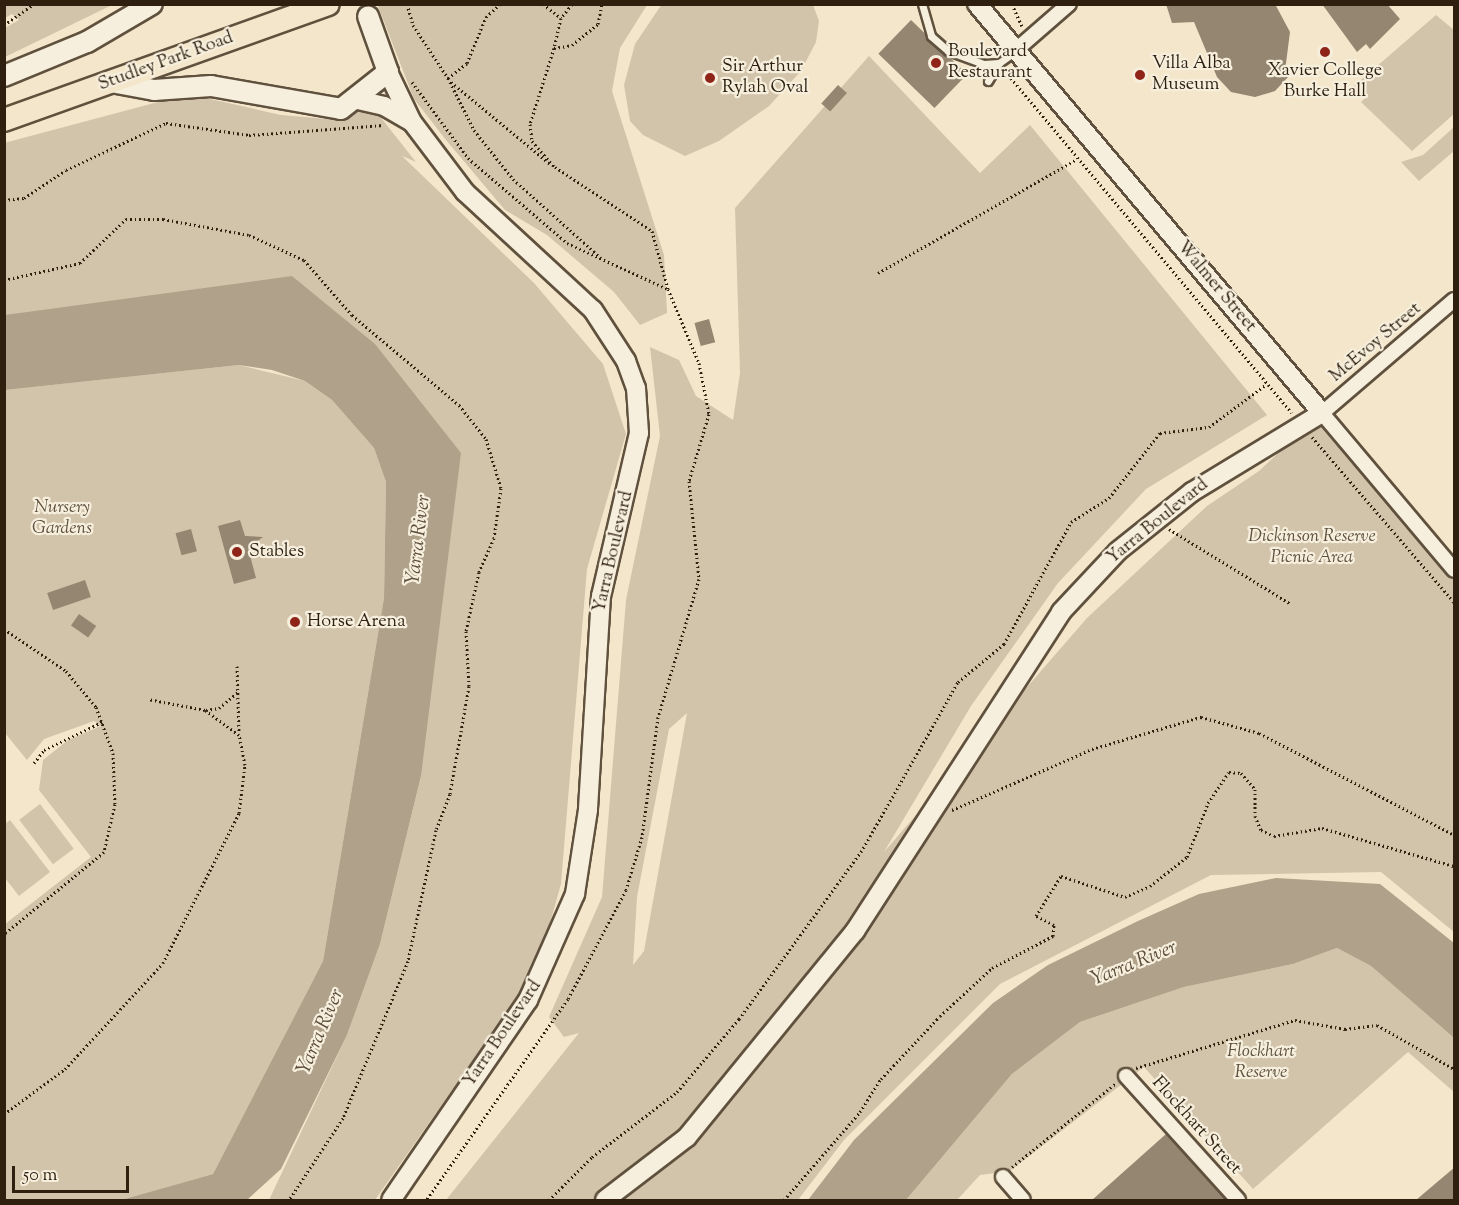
<!DOCTYPE html>
<style>
body{margin:0}
#map{position:relative;width:1459px;height:1205px;overflow:hidden;background:#f3e6ca;font-family:"Sorts Mill Goudy",serif}
div>[style]{position:absolute}
[style*='--x']{left:calc(var(--x)*1px);top:calc(var(--y)*1px);width:calc(var(--w)*1px);rotate:calc(var(--a)*1deg)}
.green>*{inset:0;background:#d2c4aa;transform-origin:0 0}
.water>*{inset:0;background:#b0a28a}
.building>*{inset:0;background:#948670;transform-origin:0 0}
.path>*{height:3px;margin-top:-1.5px;transform-origin:0;background:repeating-linear-gradient(90deg,#2e1f0e 0 1.5px,transparent 0 4.5px)}
.roads{filter:drop-shadow(2px 0 #5f513d) drop-shadow(-2px 0 #5f513d) drop-shadow(0 2px #5f513d) drop-shadow(0 -2px #5f513d)}
.service>*{height:7px;margin:-3.5px;padding:0 3.5px;transform-origin:3.5px;border-radius:3.5px;background:#f7efdd}
.minor>*{height:14px;margin:-7px;padding:0 7px;transform-origin:7px;border-radius:7px;background:#f7efdd}
.tertiary>*{height:18px;margin:-9px;padding:0 9px;transform-origin:9px;border-radius:9px;background:#f7efdd}
.secondary>*{height:20px;margin:-10px;padding:0 10px;transform-origin:10px;border-radius:10px;background:#f7efdd}
.primary>*{height:22px;margin:-11px;padding:0 11px;transform-origin:11px;border-radius:11px;background:#f3e6ca}
.dots>*{width:16px;height:16px;translate:-50% -50%;box-sizing:border-box;border:3px solid #f7efdd;border-radius:50%}
span{translate:-50% -50%;white-space:nowrap;text-align:center;line-height:1.15;-webkit-text-stroke:4.5px #f7efdd;paint-order:stroke}
.poi-label{font-size:18px;color:#2e1f0e}
.left{translate:0 -50%;text-align:left}
.street-label{font-size:18px;color:#2e1f0e}
.park-label{font-size:18px;color:#5f513d;font-style:italic}
.water-label{font-size:20px;color:#5c4d39;font-style:italic}
.frame{position:absolute;inset:0;border:6px solid #2e1f0e;pointer-events:none}
.scale{position:absolute;left:12px;top:1166px;width:117px;height:27px;box-sizing:border-box;border:3px solid #2e1f0e;border-top:0;padding-left:8px;font-size:18px;line-height:21px;white-space:nowrap;color:#2e1f0e;-webkit-text-stroke:4px #f7efdd;paint-order:stroke}
</style>
<div id="map">
<div class="green">
<i style="clip-path:polygon(5px 4px,112px 4px,112px 5px,5px 57px,5px 28px,19px 20px,12px 14px,5px 18px)"></i>
<i style="clip-path:polygon(662px 4px,813px 5px,819px 21px,816px 42px,801px 71px,769px 106px,719px 141px,685px 156px,643px 135px,630px 121px,624px 85px,635px 44px)"></i>
<i style="clip-path:polygon(647px 5px,620px 48px,612px 91px,664px 255px,667px 313px,640px 325px,614px 292px,547px 235px,505px 210px,446px 140px,414px 99px,378px 6px)"></i>
<i style="clip-path:polygon(1436px 15px,1454px 30px,1454px 114px,1412px 151px,1361px 102px,1365px 98px,1354px 86px)"></i>
<i style="clip-path:polygon(evenodd,869px 56px,980px 173px,1030px 125px,1267px 415px,1146px 489px,1058px 583px,971px 706px,884px 852px,1087px 618px,1207px 506px,1259px 471px,1322px 413px,1454px 570px,1454px 932px,1381px 872px,1211px 875px,1000px 984px,844px 1140px,798px 1200px,446px 1200px,579px 1033px,564px 1037px,549px 1017px,602px 897px,626px 600px,660px 436px,650px 347px,679px 360px,696px 396px,733px 420px,740px 373px,735px 208px,869px 56px,687px 713px,644px 951px,633px 965px,637px 897px,669px 729px,687px 713px)"></i>
<i style="clip-path:polygon(188px 94px,281px 115px,327px 119px,360px 110px,378px 114px,416px 162px,402px 156px,534px 283px,603px 364px,626px 434px,587px 569px,561px 884px,537px 969px,375px 1200px,269px 1200px,347px 1035px,380px 944px,421px 776px,375px 344px,5px 315px,4px 143px)"></i>
<i style="clip-path:polygon(1454px 127px,1454px 151px,1419px 181px,1401px 162px,1423px 155px)"></i>
<i style="clip-path:polygon(239px 365px,305px 381px,332px 400px,374px 448px,386px 482px,384px 598px,323px 961px,213px 1174px,121px 1200px,5px 1200px,5px 924px,91px 857px,39px 790px,43px 760px,68px 740px,101px 726px,94px 721px,44px 739px,27px 760px,5px 733px,4px 390px)"></i>
<i style="left:40px;top:804px;width:56px;height:26px;rotate:53deg"></i>
<i style="clip-path:polygon(10px 820px,50px 872px,19px 896px,5px 878px,5px 824px)"></i>
<i style="clip-path:polygon(1337px 948px,1371px 966px,1454px 1038px,1454px 1092px,1408px 1052px,1253px 1189px,1144px 1067px,1010px 1171px,980px 1175px,957px 1200px,906px 1200px,1012px 1074px,1080px 1022px,1184px 987px,1293px 964px)"></i>
</div>
<div class="water">
<i style="clip-path:polygon(292px 276px,375px 344px,461px 453px,421px 776px,380px 944px,347px 1035px,281px 1169px,247px 1200px,121px 1200px,213px 1174px,323px 961px,384px 598px,386px 482px,374px 448px,332px 400px,305px 381px,272px 370px,239px 365px,5px 390px,5px 315px)"></i>
<i style="clip-path:polygon(1276px 878px,1380px 884px,1454px 943px,1454px 1038px,1371px 966px,1337px 948px,1293px 964px,1184px 987px,1080px 1022px,1012px 1074px,906px 1200px,808px 1200px,854px 1140px,993px 1003px,1048px 965px,1138px 921px,1199px 894px)"></i>
</div>
<div class="building">
<i style="clip-path:polygon(1166px 4px,1275px 4px,1290px 32px,1285px 71px,1289px 76px,1275px 91px,1255px 97px,1231px 92px,1217px 77px,1194px 22px,1172px 23px)"></i>
<i style="clip-path:polygon(1322px 4px,1387px 4px,1400px 19px,1370px 49px,1366px 44px,1357px 52px)"></i>
<i style="left:911px;top:20px;width:78px;height:47px;rotate:44deg"></i>
<i style="left:838px;top:85px;width:12px;height:25px;rotate:42deg"></i>
<i style="left:709px;top:319px;width:24px;height:15px;rotate:75deg"></i>
<i style="clip-path:polygon(240px 520px,245px 536px,263px 537px,248px 548px,256px 578px,234px 584px,218px 526px)"></i>
<i style="left:191px;top:529px;width:23px;height:16px;rotate:75deg"></i>
<i style="left:85px;top:580px;width:18px;height:40px;rotate:71deg"></i>
<i style="left:79px;top:614px;width:21px;height:14px;rotate:35deg"></i>
<i style="clip-path:polygon(1166px 1134px,1226px 1200px,1092px 1200px)"></i>
<i style="clip-path:polygon(1455px 1167px,1455px 1200px,1416px 1200px)"></i>
</div>
<div class="path">
<i style="--x:407;--y:4;--w:22;--a:74"></i>
<i style="--x:413;--y:25;--w:64;--a:56.6"></i>
<i style="--x:448;--y:78;--w:24;--a:-38"></i>
<i style="--x:467;--y:63;--w:50;--a:-67.6"></i>
<i style="--x:486;--y:17;--w:19;--a:-43"></i>
<i style="--x:543;--y:4;--w:23;--a:38"></i>
<i style="--x:572;--y:4;--w:18;--a:128"></i>
<i style="--x:561;--y:18;--w:31;--a:103"></i>
<i style="--x:554;--y:48;--w:18;--a:-9"></i>
<i style="--x:572;--y:45;--w:33;--a:-39"></i>
<i style="--x:598;--y:24;--w:20;--a:-79"></i>
<i style="--x:1012;--y:4;--w:24;--a:66"></i>
<i style="--x:4;--y:25;--w:37;--a:-35"></i>
<i style="--x:554;--y:48;--w:80;--a:107.5"></i>
<i style="--x:530;--y:124;--w:17;--a:83"></i>
<i style="--x:532;--y:141;--w:35;--a:49"></i>
<i style="--x:555;--y:167;--w:116;--a:33.4"></i>
<i style="--x:652;--y:231;--w:60;--a:74.6"></i>
<i style="--x:1005;--y:71;--w:446;--a:50"></i>
<i style="--x:448;--y:78;--w:58;--a:63.4"></i>
<i style="--x:474;--y:130;--w:63;--a:51.5"></i>
<i style="--x:513;--y:179;--w:118;--a:41.9"></i>
<i style="--x:412;--y:82;--w:94;--a:53.6"></i>
<i style="--x:468;--y:158;--w:130;--a:40.6"></i>
<i style="--x:567;--y:243;--w:111;--a:24.5"></i>
<i style="--x:668;--y:289;--w:80;--a:67.3"></i>
<i style="--x:699;--y:363;--w:52;--a:78.9"></i>
<i style="--x:709;--y:414;--w:70;--a:106.6"></i>
<i style="--x:689;--y:481;--w:99;--a:84.2"></i>
<i style="--x:699;--y:579;--w:144;--a:106.5"></i>
<i style="--x:658;--y:717;--w:121;--a:97.6"></i>
<i style="--x:642;--y:837;--w:55;--a:106.8"></i>
<i style="--x:626;--y:890;--w:123;--a:118"></i>
<i style="--x:568;--y:999;--w:246;--a:125.2"></i>
<i style="--x:451;--y:82;--w:129;--a:39.6"></i>
<i style="--x:4;--y:200;--w:20;--a:-6"></i>
<i style="--x:24;--y:198;--w:50;--a:-33.7"></i>
<i style="--x:66;--y:170;--w:110;--a:-25.2"></i>
<i style="--x:166;--y:123;--w:84;--a:8.2"></i>
<i style="--x:249;--y:135;--w:135;--a:-4.2"></i>
<i style="--x:878;--y:273;--w:227;--a:-29.8"></i>
<i style="--x:4;--y:280;--w:78;--a:-12.6"></i>
<i style="--x:80;--y:263;--w:64;--a:-43.7"></i>
<i style="--x:126;--y:219;--w:37;--a:0"></i>
<i style="--x:163;--y:219;--w:87;--a:10.5"></i>
<i style="--x:249;--y:235;--w:60;--a:24.4"></i>
<i style="--x:304;--y:260;--w:73;--a:48.9"></i>
<i style="--x:352;--y:315;--w:140;--a:40.1"></i>
<i style="--x:459;--y:405;--w:43;--a:51.5"></i>
<i style="--x:486;--y:439;--w:51;--a:73"></i>
<i style="--x:501;--y:488;--w:50;--a:98"></i>
<i style="--x:494;--y:538;--w:37;--a:114"></i>
<i style="--x:479;--y:572;--w:60;--a:102.4"></i>
<i style="--x:466;--y:631;--w:55;--a:86.9"></i>
<i style="--x:469;--y:686;--w:110;--a:100"></i>
<i style="--x:450;--y:794;--w:39;--a:111"></i>
<i style="--x:436;--y:830;--w:134;--a:102.1"></i>
<i style="--x:408;--y:961;--w:170;--a:112.5"></i>
<i style="--x:343;--y:1118;--w:98;--a:123.4"></i>
<i style="--x:1312;--y:437;--w:218;--a:49.3"></i>
<i style="--x:1169;--y:529;--w:143;--a:31.6"></i>
<i style="--x:4;--y:629;--w:75;--a:34.1"></i>
<i style="--x:66;--y:671;--w:47;--a:50.2"></i>
<i style="--x:96;--y:707;--w:49;--a:69.7"></i>
<i style="--x:113;--y:753;--w:51;--a:87.8"></i>
<i style="--x:115;--y:804;--w:49;--a:102.9"></i>
<i style="--x:104;--y:852;--w:129;--a:140.6"></i>
<i style="--x:237;--y:666;--w:67;--a:88.3"></i>
<i style="--x:206;--y:710;--w:13;--a:-9"></i>
<i style="--x:219;--y:708;--w:25;--a:-40"></i>
<i style="--x:34;--y:763;--w:16;--a:-52"></i>
<i style="--x:44;--y:750;--w:67;--a:-25.8"></i>
<i style="--x:952;--y:810;--w:153;--a:-23.5"></i>
<i style="--x:1092;--y:749;--w:114;--a:-16.4"></i>
<i style="--x:1201;--y:717;--w:60;--a:15.4"></i>
<i style="--x:1259;--y:733;--w:220;--a:27.6"></i>
<i style="--x:1136;--y:1068;--w:166;--a:-16.8"></i>
<i style="--x:1295;--y:1020;--w:51;--a:10.2"></i>
<i style="--x:1345;--y:1029;--w:32;--a:-7"></i>
<i style="--x:1377;--y:1025;--w:89;--a:29.7"></i>
<i style="--x:4;--y:1114;--w:76;--a:-36.4"></i>
<i style="--x:65;--y:1069;--w:144;--a:-47.2"></i>
<i style="--x:163;--y:963;--w:168;--a:-63.1"></i>
<i style="--x:239;--y:813;--w:48;--a:-82.9"></i>
<i style="--x:245;--y:765;--w:31;--a:-101"></i>
<i style="--x:239;--y:735;--w:42;--a:-143.7"></i>
<i style="--x:205;--y:710;--w:58;--a:-169.1"></i>
<i style="--x:1012;--y:1167;--w:134;--a:-38.9"></i>
<i style="--x:549;--y:1200;--w:61;--a:-45"></i>
<i style="--x:592;--y:1157;--w:107;--a:-37.4"></i>
<i style="--x:677;--y:1092;--w:96;--a:-49.7"></i>
<i style="--x:739;--y:1019;--w:207;--a:-53.9"></i>
<i style="--x:861;--y:852;--w:196;--a:-60.3"></i>
<i style="--x:958;--y:682;--w:60;--a:-39.6"></i>
<i style="--x:1004;--y:644;--w:139;--a:-61.2"></i>
<i style="--x:1071;--y:522;--w:45;--a:-32.3"></i>
<i style="--x:1109;--y:498;--w:83;--a:-51.9"></i>
<i style="--x:1160;--y:433;--w:49;--a:-7"></i>
<i style="--x:1209;--y:427;--w:72;--a:-36.6"></i>
<i style="--x:784;--y:1200;--w:116;--a:-49.2"></i>
<i style="--x:860;--y:1112;--w:39;--a:-58"></i>
<i style="--x:881;--y:1079;--w:86;--a:-46.9"></i>
<i style="--x:940;--y:1016;--w:71;--a:-42.7"></i>
<i style="--x:992;--y:968;--w:69;--a:-27.7"></i>
<i style="--x:1053;--y:936;--w:11;--a:-85"></i>
<i style="--x:1054;--y:925;--w:20;--a:-153"></i>
<i style="--x:1036;--y:916;--w:47;--a:-58"></i>
<i style="--x:1061;--y:876;--w:67;--a:18.2"></i>
<i style="--x:1125;--y:897;--w:27;--a:-24"></i>
<i style="--x:1150;--y:886;--w:47;--a:-38.1"></i>
<i style="--x:1187;--y:857;--w:58;--a:-68.7"></i>
<i style="--x:1208;--y:803;--w:37;--a:-56"></i>
<i style="--x:1229;--y:772;--w:12;--a:5"></i>
<i style="--x:1241;--y:773;--w:21;--a:49"></i>
<i style="--x:1255;--y:789;--w:27;--a:90"></i>
<i style="--x:1255;--y:816;--w:15;--a:67"></i>
<i style="--x:1261;--y:830;--w:14;--a:25"></i>
<i style="--x:1274;--y:836;--w:49;--a:-9.5"></i>
<i style="--x:1322;--y:828;--w:137;--a:16.1"></i>
</div>
<div class="roads">
<div class="service">
<i style="--x:922;--y:4;--w:33;--a:74"></i>
<i style="--x:931;--y:36;--w:23;--a:41"></i>
<i style="--x:948;--y:51;--w:38;--a:20"></i>
<i style="--x:984;--y:64;--w:15;--a:-4"></i>
<i style="--x:999;--y:63;--w:19;--a:-36"></i>
<i style="--x:988;--y:81;--w:21;--a:-59"></i>
</div>
<div class="minor">
<i style="--x:1016;--y:50;--w:70;--a:-41"></i>
<i style="--x:1454;--y:300;--w:174;--a:139.4"></i>
<i style="--x:1322;--y:413;--w:205;--a:49.9"></i>
<i style="--x:1126;--y:1076;--w:167;--a:47.9"></i>
<i style="--x:1003;--y:1177;--w:30;--a:49"></i>
</div>
<div class="tertiary">
<i style="--x:388;--y:72;--w:55;--a:64.4"></i>
<i style="--x:412;--y:122;--w:88;--a:52.9"></i>
<i style="--x:465;--y:192;--w:174;--a:42.7"></i>
<i style="--x:593;--y:310;--w:61;--a:57.1"></i>
<i style="--x:626;--y:361;--w:29;--a:70"></i>
<i style="--x:636;--y:388;--w:45;--a:86.2"></i>
<i style="--x:639;--y:433;--w:167;--a:103.1"></i>
<i style="--x:601;--y:596;--w:214;--a:93.5"></i>
<i style="--x:588;--y:810;--w:85;--a:98.8"></i>
<i style="--x:575;--y:894;--w:116;--a:113.9"></i>
<i style="--x:528;--y:1000;--w:242;--a:124.4"></i>
<i style="--x:358;--y:100;--w:27;--a:13"></i>
<i style="--x:384;--y:106;--w:30;--a:30"></i>
<i style="--x:605;--y:1200;--w:103;--a:-37.5"></i>
<i style="--x:687;--y:1137;--w:266;--a:-50.8"></i>
<i style="--x:855;--y:931;--w:380;--a:-57.1"></i>
<i style="--x:1061;--y:612;--w:83;--a:-46.9"></i>
<i style="--x:1118;--y:551;--w:95;--a:-38.6"></i>
<i style="--x:1192;--y:492;--w:152;--a:-31.3"></i>
<i style="--x:1322;--y:413;--w:535;--a:-130.15"></i>
</div>
<div class="secondary">
<i style="--x:4;--y:76;--w:90;--a:-22.3"></i>
<i style="--x:87;--y:42;--w:75;--a:-30.3"></i>
<i style="--x:111;--y:82;--w:44;--a:10.5"></i>
<i style="--x:154;--y:90;--w:57;--a:-4"></i>
<i style="--x:211;--y:86;--w:132;--a:10"></i>
<i style="--x:341;--y:109;--w:60;--a:-38.2"></i>
<i style="--x:388;--y:72;--w:59;--a:-109.7"></i>
</div>
<div class="primary">
<i style="--x:4;--y:120;--w:344;--a:-19.7"></i>
</div>
</div>
<div class="dots">
<i style="left:1325px;top:52px;background:#8f2418"></i>
<i style="left:936px;top:63px;background:#8f2418"></i>
<i style="left:1140px;top:75px;background:#8f2418"></i>
<i style="left:710px;top:78px;background:#8f2418"></i>
<i style="left:237px;top:552px;background:#8f2418"></i>
<i style="left:295px;top:622px;background:#8f2418"></i>
</div>
<div class="poi-label">
<span class="left" style="left:948px;top:63px">Boulevard<br>Restaurant</span>
<span class="left" style="left:1152px;top:75px">Villa Alba<br>Museum</span>
<span class="left" style="left:722px;top:78px">Sir Arthur<br>Rylah Oval</span>
<span style="left:1325px;top:82px">Xavier College<br>Burke Hall</span>
<span class="left" style="left:249px;top:552px">Stables</span>
<span class="left" style="left:307px;top:622px">Horse Arena</span>
</div>
<div class="street-label">
<span style="left:166px;top:62px;rotate:-20deg">Studley Park Road</span>
<span style="left:1216px;top:287px;rotate:50deg">Walmer Street</span>
<span style="left:1376px;top:343px;rotate:-40deg">McEvoy Street</span>
<span style="left:1158px;top:522px;rotate:-39deg">Yarra Boulevard</span>
<span style="left:614px;top:552px;rotate:-77deg">Yarra Boulevard</span>
<span style="left:503px;top:1034px;rotate:-56deg">Yarra Boulevard</span>
<span style="left:1196px;top:1126px;rotate:48deg">Flockhart Street</span>
</div>
<div class="park-label">
<span style="left:62px;top:519px">Nursery<br>Gardens</span>
<span style="left:1312px;top:548px">Dickinson Reserve<br>Picnic Area</span>
<span style="left:1261px;top:1063px">Flockhart<br>Reserve</span>
</div>
<div class="water-label">
<span style="left:419px;top:540px;rotate:-83deg">Yarra River</span>
<span style="left:1134px;top:964px;rotate:-22deg">Yarra River</span>
<span style="left:321px;top:1032px;rotate:-67deg">Yarra River</span>
</div>
<div class="frame"></div>
<div class="scale">50 m</div>
</div>
